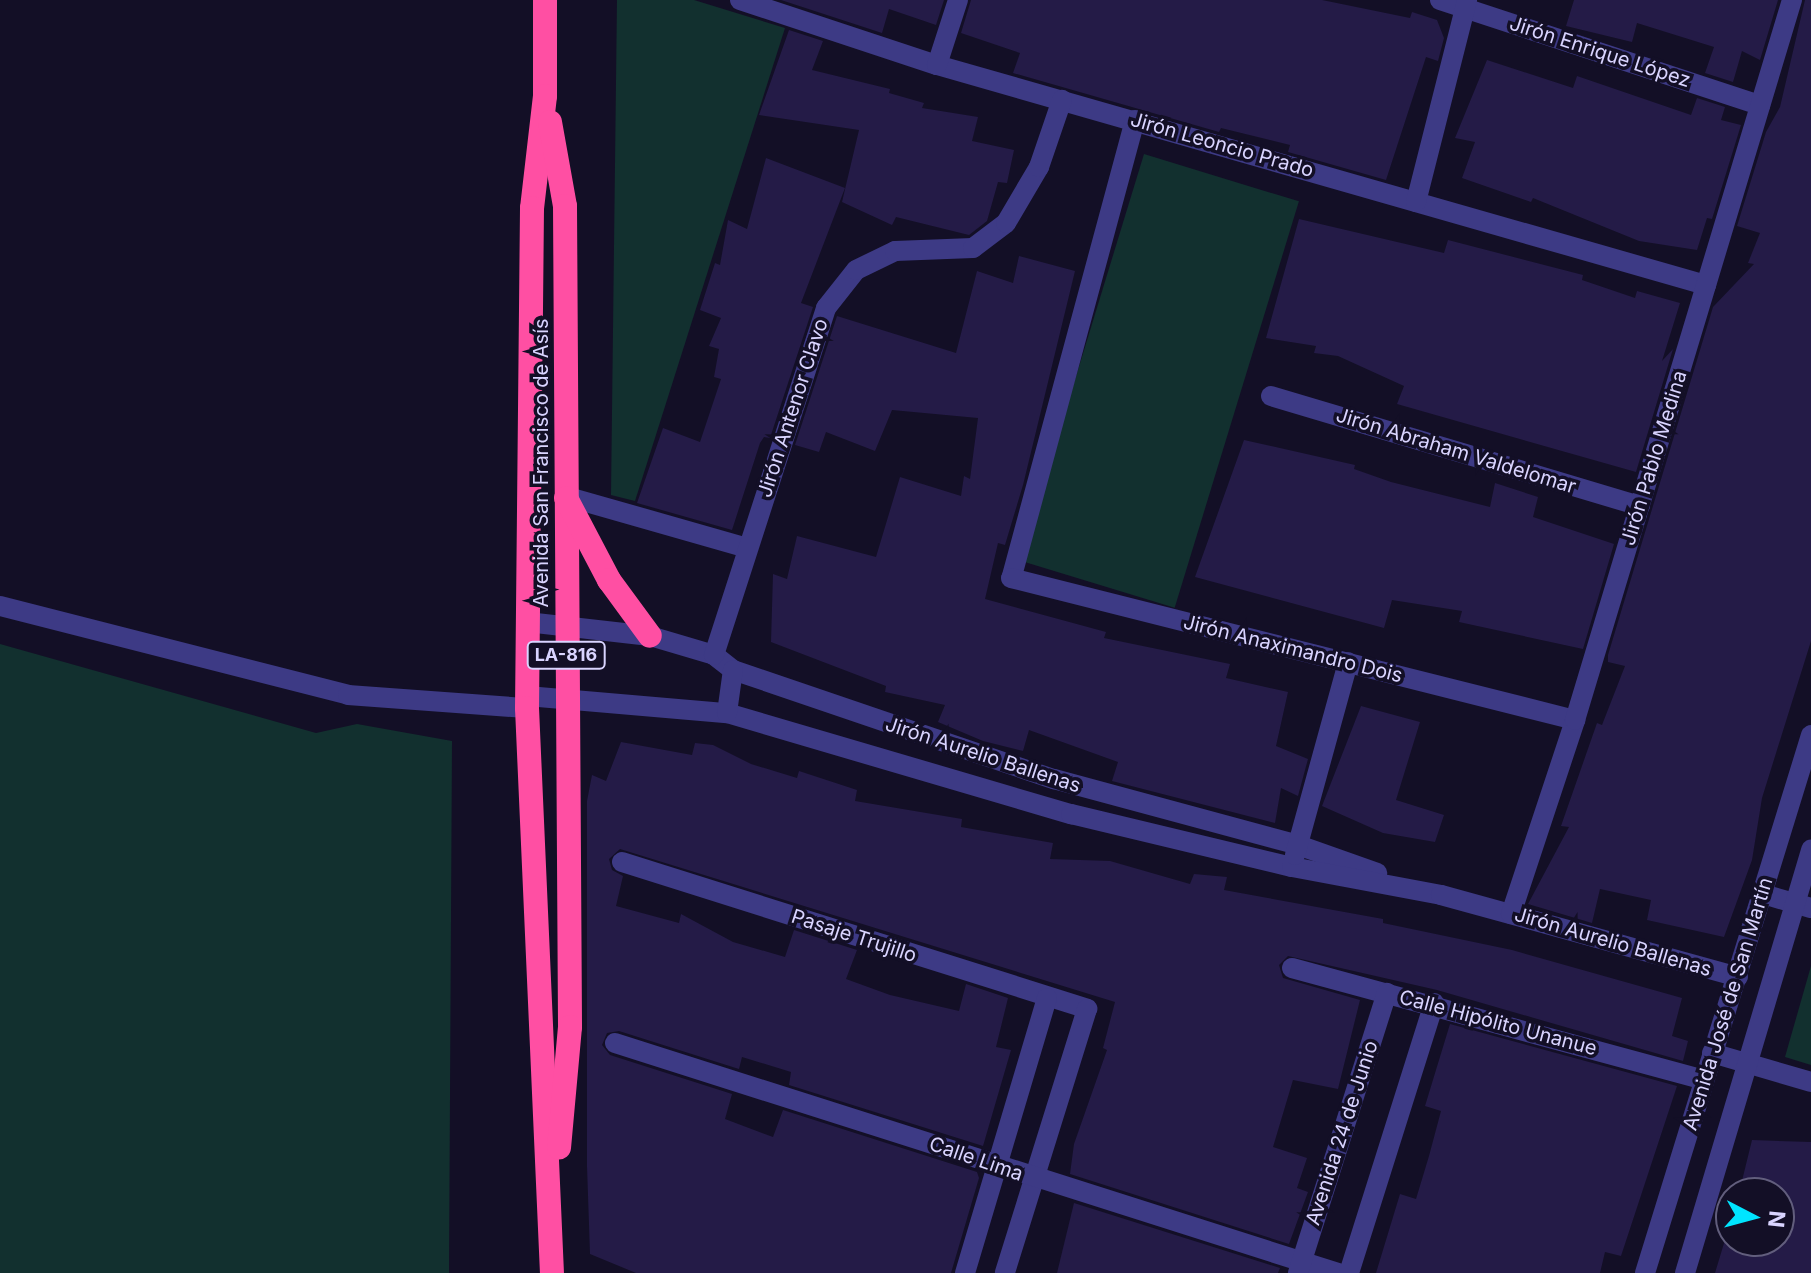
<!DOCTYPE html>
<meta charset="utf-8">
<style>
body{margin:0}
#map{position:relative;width:1811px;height:1273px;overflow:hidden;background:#130f26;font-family:Inter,sans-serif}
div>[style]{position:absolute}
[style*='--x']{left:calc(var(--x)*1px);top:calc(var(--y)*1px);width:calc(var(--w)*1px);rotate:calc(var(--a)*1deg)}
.green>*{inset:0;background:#12302f;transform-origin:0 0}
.building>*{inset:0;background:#241b47}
.street>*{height:20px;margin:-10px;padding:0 10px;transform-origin:10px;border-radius:10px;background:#3d3a85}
.highway>*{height:24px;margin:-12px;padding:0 12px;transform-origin:12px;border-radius:12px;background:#ff4fa3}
span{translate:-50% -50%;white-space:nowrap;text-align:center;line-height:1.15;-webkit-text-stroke:7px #130f26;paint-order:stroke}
.shield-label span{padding:2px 6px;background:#130f26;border:2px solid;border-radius:6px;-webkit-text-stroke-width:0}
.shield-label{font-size:18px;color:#d9d4ff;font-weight:700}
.street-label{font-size:20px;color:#d9d4ff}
.north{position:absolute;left:1715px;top:1177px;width:80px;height:80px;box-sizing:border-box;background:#130f26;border:2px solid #625e7d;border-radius:50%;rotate:96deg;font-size:22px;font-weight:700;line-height:32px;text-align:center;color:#d9d4ff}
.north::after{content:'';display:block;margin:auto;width:28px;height:36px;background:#00e5ff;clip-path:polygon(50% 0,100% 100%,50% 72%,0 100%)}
</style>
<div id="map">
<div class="green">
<i style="clip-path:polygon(617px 0,694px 0,785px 28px,635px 501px,611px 495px)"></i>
<i style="left:1144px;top:154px;width:162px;height:425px;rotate:17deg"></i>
<i style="clip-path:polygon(0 644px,316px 733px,357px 724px,452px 741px,449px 1273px,0 1273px)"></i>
<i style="clip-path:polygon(1811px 966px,1811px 1065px,1785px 1057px)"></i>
</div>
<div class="building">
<i style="clip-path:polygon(781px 0,944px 0,936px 25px,889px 9px,882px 33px)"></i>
<i style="clip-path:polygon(971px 0,1322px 0,1410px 18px,1412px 12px,1437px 20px,1444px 38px,1438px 61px,1426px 57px,1386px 180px,1288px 152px,1290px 145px,1221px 128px,1219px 132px,1013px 73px,1020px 53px,961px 33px)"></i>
<i style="clip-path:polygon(1574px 0,1778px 0,1760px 60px,1742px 51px,1733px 82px,1705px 73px,1714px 47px,1637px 23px,1632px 42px,1566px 26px)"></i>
<i style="clip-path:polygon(1805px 0,1811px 0,1811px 641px,1762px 798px,1752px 860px,1724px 937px,1647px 920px,1651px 900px,1600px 889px,1592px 923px,1528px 904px,1569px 827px,1561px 826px,1597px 723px,1602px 725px,1625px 666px,1608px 662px,1608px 655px,1713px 307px,1754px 264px,1748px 263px,1760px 233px,1737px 226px,1766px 132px,1780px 107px)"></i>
<i style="clip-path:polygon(789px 30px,823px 41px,812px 70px,890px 89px,889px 93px,924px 103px,922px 108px,978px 117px,972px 141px,1014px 150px,1007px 183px,998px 182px,987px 221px,969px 235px,896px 217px,892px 225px,842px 202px,859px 130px,759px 115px)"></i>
<i style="clip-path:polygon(1487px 60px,1573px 88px,1577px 76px,1691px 115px,1697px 98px,1725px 107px,1721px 120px,1741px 125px,1712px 219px,1707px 218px,1697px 250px,1639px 241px,1533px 198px,1531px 202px,1462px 178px,1475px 142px,1455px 138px)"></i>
<i style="clip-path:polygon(766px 158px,845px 188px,801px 303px,813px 307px,770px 438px,764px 437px,760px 443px,732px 530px,637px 503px,663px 428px,700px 442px,721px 379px,714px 377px,719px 349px,709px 346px,721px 318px,700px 310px,715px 263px,720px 265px,728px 220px,747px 229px)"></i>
<i style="clip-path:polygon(1299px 219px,1444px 253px,1448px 240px,1583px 275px,1582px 280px,1635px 298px,1637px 291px,1680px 303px,1662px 361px,1673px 349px,1636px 472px,1397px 404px,1404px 386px,1338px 356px,1314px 353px,1316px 346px,1266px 338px)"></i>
<i style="clip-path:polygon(1019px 256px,1075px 271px,1023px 485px,1005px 545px,998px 543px,985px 599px,1106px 632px,1104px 638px,1230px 664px,1226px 678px,1288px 692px,1276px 746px,1308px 759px,1298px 796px,1281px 788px,1275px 823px,1112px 781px,1118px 762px,1029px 730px,1023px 751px,983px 741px,938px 722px,945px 705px,885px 692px,886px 686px,771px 642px,773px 574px,787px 579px,797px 536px,876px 557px,900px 477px,961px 496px,964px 476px,970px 479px,978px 418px,892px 410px,875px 451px,826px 432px,819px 452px,795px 445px,837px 316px,956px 353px,977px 271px,1013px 283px)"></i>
<i style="clip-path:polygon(1244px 440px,1355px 465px,1354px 469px,1391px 482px,1490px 507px,1495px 483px,1538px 497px,1533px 517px,1614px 544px,1583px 649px,1459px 622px,1462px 611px,1392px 600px,1384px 628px,1195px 577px)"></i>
<i style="clip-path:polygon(1361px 706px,1420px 722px,1396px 800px,1444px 815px,1435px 842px,1383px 833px,1322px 806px)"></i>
<i style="clip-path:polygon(621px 742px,692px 755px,695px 743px,713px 745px,751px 764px,797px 778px,799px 771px,857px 790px,855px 801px,962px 819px,961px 827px,1053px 843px,1050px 859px,1110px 861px,1190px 884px,1194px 874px,1227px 877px,1224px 890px,1383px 919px,1383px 923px,1512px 950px,1682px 998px,1672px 1036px,1688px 1041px,1683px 1061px,1437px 990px,1288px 956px,1279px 965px,1283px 978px,1360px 1000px,1338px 1089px,1293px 1080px,1273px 1147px,1307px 1158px,1297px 1188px,1308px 1192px,1289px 1244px,1070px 1174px,1074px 1144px,1107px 1050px,1103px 1048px,1115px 1002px,620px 849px,609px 859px,612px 870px,623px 876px,616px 906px,679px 923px,681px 914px,733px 942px,785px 957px,794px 930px,857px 950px,846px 979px,890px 995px,959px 1011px,966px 984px,1008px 998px,996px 1047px,1011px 1050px,983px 1146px,789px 1085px,791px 1072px,742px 1057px,739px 1069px,619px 1031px,607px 1033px,602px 1045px,610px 1055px,732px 1094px,725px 1119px,773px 1137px,783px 1110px,977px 1172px,979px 1178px,951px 1273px,636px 1273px,590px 1254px,587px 1166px,587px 801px,592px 775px,606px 781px)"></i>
<i style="clip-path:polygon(1450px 1024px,1677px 1086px,1621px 1256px,1605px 1252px,1600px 1273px,1376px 1273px,1400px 1194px,1416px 1199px,1429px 1156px,1441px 1111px,1425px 1106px)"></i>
<i style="clip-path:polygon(1752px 1140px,1811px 1142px,1811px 1273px,1715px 1273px,1731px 1220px,1731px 1241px,1779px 1241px,1779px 1193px,1739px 1193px)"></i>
<i style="clip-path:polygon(1074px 1203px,1280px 1268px,1278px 1273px,1057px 1273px)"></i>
</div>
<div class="street">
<i style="--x:740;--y:0;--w:207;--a:18.3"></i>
<i style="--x:937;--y:65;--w:800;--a:15.97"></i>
<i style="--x:1440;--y:0;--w:337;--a:18.2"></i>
<i style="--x:937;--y:65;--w:68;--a:-72.1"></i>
<i style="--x:1135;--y:120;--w:474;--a:105.1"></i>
<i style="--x:1011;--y:578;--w:582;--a:14.13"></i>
<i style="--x:1416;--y:202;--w:208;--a:-75.8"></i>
<i style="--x:1271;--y:396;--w:385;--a:16.6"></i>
<i style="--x:565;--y:496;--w:190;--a:15.9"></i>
<i style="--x:0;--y:606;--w:359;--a:14.3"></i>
<i style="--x:348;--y:695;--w:179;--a:4.2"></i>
<i style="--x:527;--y:622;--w:124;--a:6.5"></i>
<i style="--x:650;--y:636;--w:67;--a:16.5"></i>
<i style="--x:714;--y:655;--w:24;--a:38"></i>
<i style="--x:733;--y:670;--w:339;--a:18.8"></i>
<i style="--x:1054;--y:779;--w:253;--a:15.1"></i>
<i style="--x:1298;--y:845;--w:84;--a:19.5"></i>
<i style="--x:714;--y:655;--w:365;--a:-72.1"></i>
<i style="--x:826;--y:308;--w:48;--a:-51.7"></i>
<i style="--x:856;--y:270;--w:43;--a:-26"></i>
<i style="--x:895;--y:251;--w:78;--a:-2.2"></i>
<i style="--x:973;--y:248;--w:41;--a:-37.1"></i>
<i style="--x:1006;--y:223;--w:65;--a:-59.5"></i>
<i style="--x:1039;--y:167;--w:71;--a:-71.1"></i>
<i style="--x:527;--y:696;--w:201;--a:4.9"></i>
<i style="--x:727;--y:713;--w:359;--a:16.4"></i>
<i style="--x:1071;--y:814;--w:227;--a:13.5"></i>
<i style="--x:1292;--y:867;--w:152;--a:10.6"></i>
<i style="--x:1441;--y:895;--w:308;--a:15.4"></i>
<i style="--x:727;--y:713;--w:43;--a:-82.1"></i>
<i style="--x:1295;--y:855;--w:200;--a:-74.6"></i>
<i style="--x:622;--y:862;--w:488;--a:17.5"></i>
<i style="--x:1087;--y:1009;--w:276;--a:107.3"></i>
<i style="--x:1763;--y:894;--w:50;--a:16.3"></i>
<i style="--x:1511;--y:914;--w:204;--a:-71.7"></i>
<i style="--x:1575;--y:720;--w:752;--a:-73.23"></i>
<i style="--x:1292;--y:968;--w:427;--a:15.2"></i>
<i style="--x:615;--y:1043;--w:759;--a:17.65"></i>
<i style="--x:1712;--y:1053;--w:103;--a:16.3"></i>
<i style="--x:965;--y:1273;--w:287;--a:-73.4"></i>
<i style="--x:1298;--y:1273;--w:294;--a:-72.4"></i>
<i style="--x:1349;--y:1273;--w:283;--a:-72.5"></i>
<i style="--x:1645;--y:1273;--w:563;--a:-72.85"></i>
<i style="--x:1685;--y:1273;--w:442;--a:-73.4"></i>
</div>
<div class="highway">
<i style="--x:545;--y:0;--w:96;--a:90"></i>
<i style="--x:545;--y:96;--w:113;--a:96.6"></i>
<i style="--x:532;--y:208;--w:500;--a:90.57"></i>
<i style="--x:527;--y:708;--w:566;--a:87.47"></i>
<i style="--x:550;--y:122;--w:85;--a:79.9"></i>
<i style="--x:565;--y:206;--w:821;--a:89.65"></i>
<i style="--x:570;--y:1027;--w:121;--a:95.2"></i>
<i style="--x:566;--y:498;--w:93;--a:62.3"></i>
<i style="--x:609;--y:580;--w:69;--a:53.8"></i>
</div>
<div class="shield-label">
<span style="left:566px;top:655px">LA-816</span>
</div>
<div class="street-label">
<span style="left:1600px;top:52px;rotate:18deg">Jirón Enrique López</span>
<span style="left:1222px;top:145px;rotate:16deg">Jirón Leoncio Prado</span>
<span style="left:793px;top:408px;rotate:-72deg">Jirón Antenor Clavo</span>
<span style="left:1456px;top:451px;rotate:17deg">Jirón Abraham Valdelomar</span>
<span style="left:1654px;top:458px;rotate:-73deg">Jirón Pablo Medina</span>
<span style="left:541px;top:463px;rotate:-90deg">Avenida San Francisco de Asís</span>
<span style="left:1293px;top:649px;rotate:14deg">Jirón Anaximandro Dois</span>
<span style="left:983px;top:755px;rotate:18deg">Jirón Aurelio Ballenas</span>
<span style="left:854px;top:936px;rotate:18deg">Pasaje Trujillo</span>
<span style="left:1613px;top:942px;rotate:16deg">Jirón Aurelio Ballenas</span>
<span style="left:1728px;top:1004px;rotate:-73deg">Avenida José de San Martín</span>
<span style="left:1498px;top:1023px;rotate:15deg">Calle Hipólito Unanue</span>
<span style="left:1342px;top:1133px;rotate:-72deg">Avenida 24 de Junio</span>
<span style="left:976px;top:1159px;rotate:19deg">Calle Lima</span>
</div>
<div class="north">N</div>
</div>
